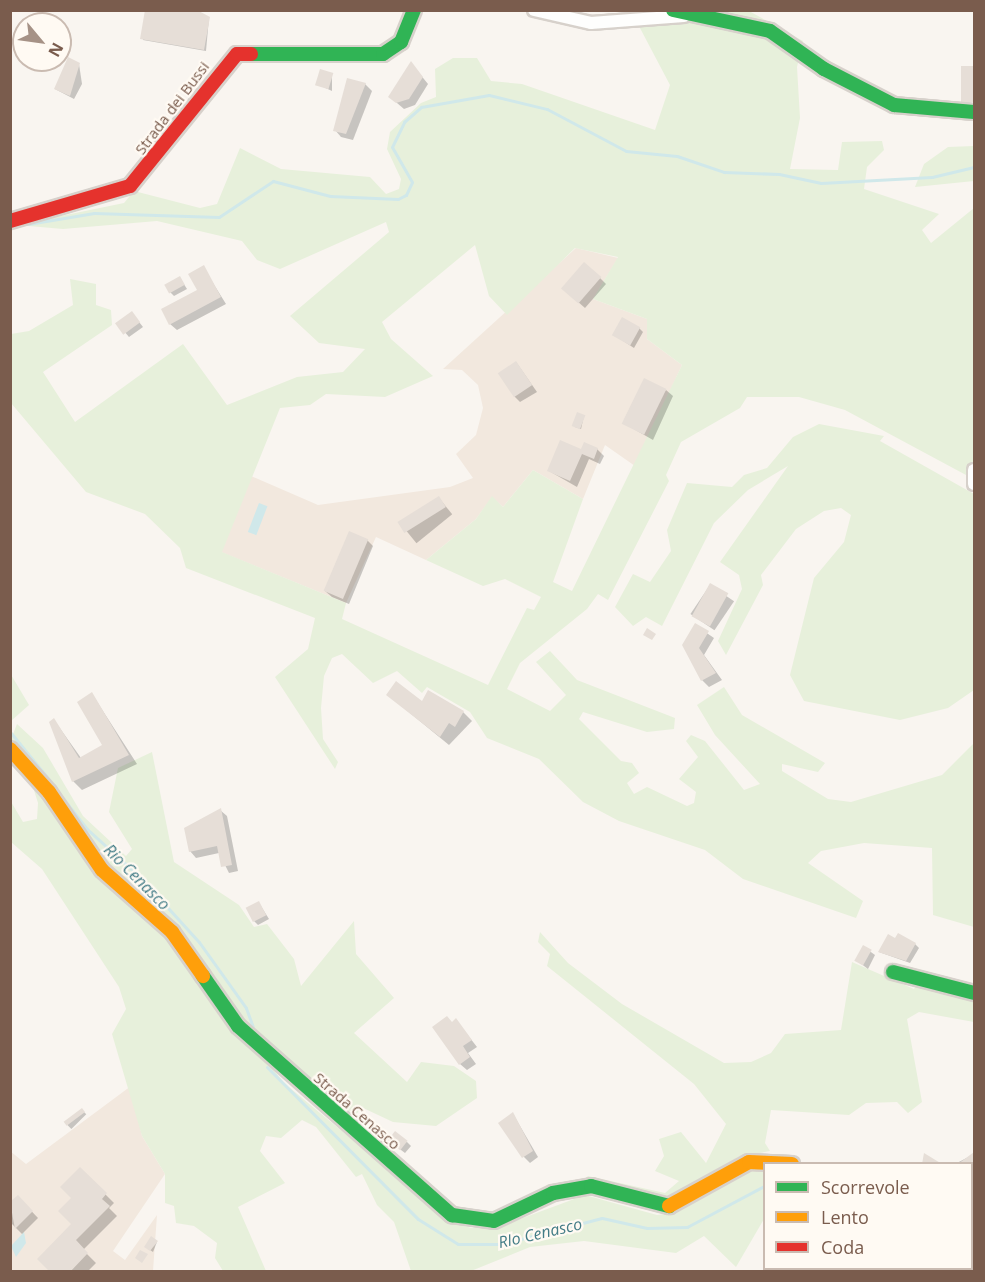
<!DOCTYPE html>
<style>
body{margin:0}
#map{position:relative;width:985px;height:1282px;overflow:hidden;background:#f9f5f0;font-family:"Open Sans",sans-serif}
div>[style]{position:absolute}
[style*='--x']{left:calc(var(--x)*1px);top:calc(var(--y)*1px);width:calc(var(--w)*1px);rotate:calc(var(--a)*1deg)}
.residential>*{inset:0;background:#f2e8de}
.green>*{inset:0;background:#e7f0db}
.water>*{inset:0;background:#d0e8ea;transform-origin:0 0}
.shadow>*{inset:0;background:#0003;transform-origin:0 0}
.stream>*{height:3px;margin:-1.5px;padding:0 1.5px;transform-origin:1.5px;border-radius:1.5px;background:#d0e8ea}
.building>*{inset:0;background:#e6ded7;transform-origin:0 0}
.roads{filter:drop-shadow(2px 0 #d7d1cb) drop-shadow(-2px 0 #d7d1cb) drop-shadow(0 2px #d7d1cb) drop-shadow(0 -2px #d7d1cb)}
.street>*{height:12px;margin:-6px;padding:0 6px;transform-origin:6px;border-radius:6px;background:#fefefd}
.fast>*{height:14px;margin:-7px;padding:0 7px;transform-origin:7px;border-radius:7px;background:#30b455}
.slow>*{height:14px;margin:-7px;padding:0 7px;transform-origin:7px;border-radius:7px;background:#ff9f0a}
.jam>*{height:14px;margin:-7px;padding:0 7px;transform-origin:7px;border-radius:7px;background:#e5322d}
span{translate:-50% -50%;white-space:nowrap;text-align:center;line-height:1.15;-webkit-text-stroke:4.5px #fffaf3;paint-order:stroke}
.street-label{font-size:15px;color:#7a5c4d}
.water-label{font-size:16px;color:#437c86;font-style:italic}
.frame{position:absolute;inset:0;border:12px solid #7a5c4d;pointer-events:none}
.legend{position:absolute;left:763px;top:1162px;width:210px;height:108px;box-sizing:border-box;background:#fffaf3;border:2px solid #cabbb1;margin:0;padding:8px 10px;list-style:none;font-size:18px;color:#7a5c4d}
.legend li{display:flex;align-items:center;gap:12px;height:30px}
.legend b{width:30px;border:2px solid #cabbb1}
.north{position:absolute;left:12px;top:12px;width:60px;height:60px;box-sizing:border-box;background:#fffaf3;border:2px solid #cabbb1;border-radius:50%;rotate:119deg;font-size:16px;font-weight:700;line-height:24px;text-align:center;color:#7a5c4d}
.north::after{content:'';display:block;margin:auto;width:21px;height:27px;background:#a69286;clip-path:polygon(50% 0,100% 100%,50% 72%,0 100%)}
</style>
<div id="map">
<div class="residential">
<i style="clip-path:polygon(576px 248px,618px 258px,593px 299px,647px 319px,647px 339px,682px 365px,635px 466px,605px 445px,583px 499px,533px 470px,503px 507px,492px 497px,476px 519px,426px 560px,376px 537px,346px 603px,221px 552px,251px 476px,318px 505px,450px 487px,473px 478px,456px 454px,476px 435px,483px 408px,478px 385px,462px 370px,443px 369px)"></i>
<i style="clip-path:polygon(131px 1086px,142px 1136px,165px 1174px,113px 1251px,125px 1260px,157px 1215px,153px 1271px,11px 1271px,10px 1151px,26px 1164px)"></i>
</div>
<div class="green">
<i style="clip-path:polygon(evenodd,631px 11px,749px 11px,803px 41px,797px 67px,800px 118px,790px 169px,838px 170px,842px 142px,882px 141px,884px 150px,867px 167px,864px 189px,939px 214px,922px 230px,931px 243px,974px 208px,974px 463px,966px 475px,845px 410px,799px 397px,747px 397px,740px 408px,681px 442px,666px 475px,669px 481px,608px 600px,598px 594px,587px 609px,520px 663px,507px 689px,550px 711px,566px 695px,536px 662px,550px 651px,577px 680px,675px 718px,674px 729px,647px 732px,583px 712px,579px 719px,621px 761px,632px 763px,639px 773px,627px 783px,634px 794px,647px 787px,687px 806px,694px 803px,696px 792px,679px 779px,698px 757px,686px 741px,691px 735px,705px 741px,744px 790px,760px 784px,715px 735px,697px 705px,724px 687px,742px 715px,825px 763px,818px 772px,782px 764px,782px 771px,828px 799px,851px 802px,942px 775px,974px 743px,974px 927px,933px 915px,932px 848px,864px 843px,821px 851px,808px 863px,863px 901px,856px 918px,743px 879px,705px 850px,619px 821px,583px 802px,539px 759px,487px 738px,470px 712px,427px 687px,422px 693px,397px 671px,373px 683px,342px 654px,332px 658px,324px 676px,321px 708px,323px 739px,338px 762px,335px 769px,275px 677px,308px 649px,315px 618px,186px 568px,180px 548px,145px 514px,86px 492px,11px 403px,11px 334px,29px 331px,73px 305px,70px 279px,96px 284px,96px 305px,111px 310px,112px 325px,43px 372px,75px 422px,183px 344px,227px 405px,297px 377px,343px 372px,365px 349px,319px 343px,290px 316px,389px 232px,386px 222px,280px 269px,257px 260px,242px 241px,157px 221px,63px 229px,17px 225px,124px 203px,134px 191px,200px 208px,217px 204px,240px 148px,281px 169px,370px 177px,386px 194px,399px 189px,401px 179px,387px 149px,390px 132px,421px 103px,436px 97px,435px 69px,453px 58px,477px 58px,491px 81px,522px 84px,655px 130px,670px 85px,631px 11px,475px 245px,489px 296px,507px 315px,575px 248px,618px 257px,593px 299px,647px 319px,647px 339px,682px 365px,572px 591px,553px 582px,583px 499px,533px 470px,503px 507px,492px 496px,476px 519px,426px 560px,483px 586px,505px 579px,541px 597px,534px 610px,527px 608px,488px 685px,342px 619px,346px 603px,222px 552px,280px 408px,310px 405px,326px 394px,385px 397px,433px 376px,391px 339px,382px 322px,475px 245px)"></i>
<i style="clip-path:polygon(974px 146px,974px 181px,915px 187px,924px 164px,948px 147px)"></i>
<i style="clip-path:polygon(819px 424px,884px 436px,880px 441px,974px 494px,974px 690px,948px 708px,900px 720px,804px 701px,790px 675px,814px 578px,844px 542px,851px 515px,841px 508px,824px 511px,796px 529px,761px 575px,763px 585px,726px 655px,718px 641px,742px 589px,739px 575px,720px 562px,788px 466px,748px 490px,714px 523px,662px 626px,646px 617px,633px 626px,615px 607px,633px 574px,650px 582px,671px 551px,667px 530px,687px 483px,732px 487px,744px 475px,767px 468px,793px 437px)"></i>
<i style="clip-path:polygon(10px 673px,29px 705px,11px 721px,10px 721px)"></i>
<i style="clip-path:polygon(17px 724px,43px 748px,83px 816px,126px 856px,132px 849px,109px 812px,118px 768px,152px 752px,174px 862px,239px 905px,254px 927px,267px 924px,294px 959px,301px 986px,354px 921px,356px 954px,394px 998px,354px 1033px,407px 1082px,421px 1062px,454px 1066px,476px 1081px,477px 1098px,436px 1126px,393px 1122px,361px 1107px,356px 1115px,342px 1106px,246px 1027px,105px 868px,52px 787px,11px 739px)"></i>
<i style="clip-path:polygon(11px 755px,47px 794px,98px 871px,155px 918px,284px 1083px,450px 1221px,471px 1228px,501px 1226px,585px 1195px,657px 1215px,674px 1213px,726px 1175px,764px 1165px,764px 1219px,736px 1267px,704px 1236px,676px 1253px,584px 1241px,530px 1247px,471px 1271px,411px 1271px,394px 1222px,377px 1205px,362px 1174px,356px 1177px,316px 1127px,302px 1120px,281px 1138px,266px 1136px,260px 1151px,285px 1183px,238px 1207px,266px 1271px,223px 1271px,215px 1258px,217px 1243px,194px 1226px,176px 1223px,174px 1206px,165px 1203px,165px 1174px,142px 1136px,112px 1034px,126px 1009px,119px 987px,42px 869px,11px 842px,10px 800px,23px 822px,37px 819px,38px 803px,32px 784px,11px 765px)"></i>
<i style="clip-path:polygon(540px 932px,568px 963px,622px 1004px,724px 1063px,751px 1062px,771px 1053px,785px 1034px,841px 1030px,852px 962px,914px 989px,917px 984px,974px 999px,974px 1022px,919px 1012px,907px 1019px,922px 1102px,908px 1113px,897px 1102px,866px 1103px,849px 1115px,771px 1110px,765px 1143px,770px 1151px,738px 1157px,670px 1202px,580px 1184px,588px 1176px,665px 1193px,679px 1181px,655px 1171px,664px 1156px,659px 1139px,681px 1132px,706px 1163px,726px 1124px,694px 1084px,547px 966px,550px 954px,538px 942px)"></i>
</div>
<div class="water">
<i style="left:259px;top:503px;width:9px;height:31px;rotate:21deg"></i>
<i style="clip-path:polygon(24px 1232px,26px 1243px,16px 1257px,11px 1246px)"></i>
</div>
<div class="shadow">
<i style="clip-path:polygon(146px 10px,198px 10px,197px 16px,209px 18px,206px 51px,143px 40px)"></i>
<i style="clip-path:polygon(411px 63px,428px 84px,415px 105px,404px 109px,390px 97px)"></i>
<i style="clip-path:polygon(79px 64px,82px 84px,74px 99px,55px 89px)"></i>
<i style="left:963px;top:67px;width:11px;height:34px"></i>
<i style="clip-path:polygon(332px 74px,332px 91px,317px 84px)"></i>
<i style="clip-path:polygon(365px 84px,372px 91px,353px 140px,341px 137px,335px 130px)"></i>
<i style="clip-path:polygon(203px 267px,226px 304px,177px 330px,170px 324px,199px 290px)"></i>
<i style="clip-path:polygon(180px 278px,187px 289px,174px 296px,170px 292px)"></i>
<i style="clip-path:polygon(600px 278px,606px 284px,585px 308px,569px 294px)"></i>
<i style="clip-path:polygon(132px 313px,143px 327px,129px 337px,117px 323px)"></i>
<i style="clip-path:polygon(639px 328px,643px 332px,634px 348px,614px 335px)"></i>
<i style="clip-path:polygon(516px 362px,537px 392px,520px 402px,514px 396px)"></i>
<i style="clip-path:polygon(666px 390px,673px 396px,653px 440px,625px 424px)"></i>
<i style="clip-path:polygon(584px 416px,581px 429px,575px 427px)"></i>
<i style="clip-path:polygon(597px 449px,604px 456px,600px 464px,589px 459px,577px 487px,549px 471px,582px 451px)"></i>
<i style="left:439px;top:498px;width:21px;height:46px;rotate:51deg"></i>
<i style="clip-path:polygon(367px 540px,373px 546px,349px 604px,332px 597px,325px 591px)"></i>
<i style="left:710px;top:585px;width:29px;height:35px;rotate:34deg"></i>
<i style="clip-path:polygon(695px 625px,714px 638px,704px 655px,722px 680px,709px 687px,702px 680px)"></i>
<i style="clip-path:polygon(92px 694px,137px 764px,82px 790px,73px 781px,54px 720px,81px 758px,104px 746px)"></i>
<i style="clip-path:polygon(388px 695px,463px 712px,472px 721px,449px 745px)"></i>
<i style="clip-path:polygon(220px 810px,227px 816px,238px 871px,229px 873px,219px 853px,196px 858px,190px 851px)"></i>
<i style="clip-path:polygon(259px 903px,269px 919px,258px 925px,254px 921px)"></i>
<i style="clip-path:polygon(915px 944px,919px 948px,910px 963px,879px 952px)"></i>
<i style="clip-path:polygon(864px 947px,875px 955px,868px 969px,856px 960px)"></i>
<i style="clip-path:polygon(456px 1020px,477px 1047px,468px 1053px,476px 1064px,467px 1070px,460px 1064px)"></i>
<i style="left:82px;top:1110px;width:6px;height:21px;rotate:45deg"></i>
<i style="clip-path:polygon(513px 1114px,538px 1157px,530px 1163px,524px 1157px)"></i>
<i style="clip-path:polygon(407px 1142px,411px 1146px,405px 1153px,393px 1144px)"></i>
<i style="clip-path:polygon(974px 1154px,974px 1175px,972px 1176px,972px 1164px,955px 1164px)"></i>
<i style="clip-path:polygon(80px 1169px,114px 1203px,109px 1208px,117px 1216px,83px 1250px,96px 1263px,87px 1272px,52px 1272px,73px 1224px)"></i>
<i style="clip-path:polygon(18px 1197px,38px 1218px,22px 1234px,10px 1222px,10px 1204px)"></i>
<i style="clip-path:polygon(157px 1242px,153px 1252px,147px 1248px)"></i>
</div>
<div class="stream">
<i style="--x:28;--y:224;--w:67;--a:-9.5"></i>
<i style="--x:94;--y:213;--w:125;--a:1.8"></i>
<i style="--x:219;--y:217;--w:65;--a:-33.7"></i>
<i style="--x:273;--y:181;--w:59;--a:14.7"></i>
<i style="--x:330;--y:196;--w:68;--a:2.5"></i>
<i style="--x:398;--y:199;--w:9;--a:-27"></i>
<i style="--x:406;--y:195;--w:14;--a:-65"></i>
<i style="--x:412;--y:182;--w:40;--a:-119.7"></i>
<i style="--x:392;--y:147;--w:28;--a:-64"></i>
<i style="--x:404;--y:122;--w:23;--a:-41"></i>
<i style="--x:421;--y:107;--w:69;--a:-10"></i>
<i style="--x:489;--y:95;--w:60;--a:13.6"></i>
<i style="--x:547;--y:109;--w:89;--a:28"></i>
<i style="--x:626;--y:151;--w:51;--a:5.6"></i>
<i style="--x:677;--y:156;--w:50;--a:18.8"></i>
<i style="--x:724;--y:172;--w:55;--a:2.1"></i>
<i style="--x:779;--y:174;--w:43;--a:12.1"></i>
<i style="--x:821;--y:183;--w:111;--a:-3.1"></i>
<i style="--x:932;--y:177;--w:43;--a:-13.4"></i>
<i style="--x:11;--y:733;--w:63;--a:50.8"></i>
<i style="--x:62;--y:797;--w:41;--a:52"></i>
<i style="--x:87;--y:829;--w:72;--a:42.2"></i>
<i style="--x:140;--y:877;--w:88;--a:47.8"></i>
<i style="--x:199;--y:942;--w:81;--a:54.5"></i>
<i style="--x:246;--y:1008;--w:20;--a:70"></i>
<i style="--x:267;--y:1067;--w:214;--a:45.2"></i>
<i style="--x:418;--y:1219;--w:47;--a:32"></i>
<i style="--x:458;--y:1244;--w:44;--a:0"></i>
<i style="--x:502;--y:1244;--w:103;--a:-14.6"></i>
<i style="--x:602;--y:1218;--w:46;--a:12.5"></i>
<i style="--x:647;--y:1228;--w:40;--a:-1.4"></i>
<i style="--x:687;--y:1227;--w:87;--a:-28"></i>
<i style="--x:972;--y:1235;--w:2;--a:-27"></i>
</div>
<div class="building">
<i style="clip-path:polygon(145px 10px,197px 10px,210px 17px,204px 50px,140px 39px)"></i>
<i style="clip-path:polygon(68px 57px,80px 63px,70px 96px,54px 89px)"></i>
<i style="clip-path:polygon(411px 61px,423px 77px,409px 99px,396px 103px,388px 97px)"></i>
<i style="left:961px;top:66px;width:13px;height:36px"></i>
<i style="left:320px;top:69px;width:14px;height:17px;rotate:17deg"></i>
<i style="clip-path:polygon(347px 78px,366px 83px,346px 134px,333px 131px)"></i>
<i style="left:584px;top:262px;width:23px;height:35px;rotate:41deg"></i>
<i style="clip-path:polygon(204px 265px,221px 297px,169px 325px,161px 309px,197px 290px,188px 274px)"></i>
<i style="left:180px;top:276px;width:10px;height:18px;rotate:61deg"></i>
<i style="left:132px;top:311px;width:14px;height:21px;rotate:54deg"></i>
<i style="left:622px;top:317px;width:21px;height:21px;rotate:29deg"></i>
<i style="left:516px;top:361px;width:29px;height:22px;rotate:56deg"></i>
<i style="left:644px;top:378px;width:25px;height:51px;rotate:26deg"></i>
<i style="left:577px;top:412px;width:9px;height:15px;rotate:21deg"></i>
<i style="clip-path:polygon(560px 440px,581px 449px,584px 442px,598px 448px,594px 459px,582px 454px,570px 481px,547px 471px)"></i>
<i style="left:439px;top:496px;width:13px;height:49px;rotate:58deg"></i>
<i style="left:349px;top:531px;width:21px;height:65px;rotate:23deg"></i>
<i style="left:710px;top:583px;width:21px;height:38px;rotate:29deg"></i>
<i style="clip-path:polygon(695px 623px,709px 631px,699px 648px,716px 673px,701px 681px,682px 645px)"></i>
<i style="clip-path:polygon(647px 628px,656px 634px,652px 640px,643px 635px)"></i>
<i style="clip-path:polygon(396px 681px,422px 701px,428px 690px,464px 711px,455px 727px,449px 723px,440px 737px,386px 695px)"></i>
<i style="clip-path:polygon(92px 692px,129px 755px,72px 782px,49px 722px,54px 718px,79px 758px,102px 745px,77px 702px)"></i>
<i style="clip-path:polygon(221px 808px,232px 865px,221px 867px,217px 846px,189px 852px,184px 828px)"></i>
<i style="left:259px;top:901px;width:16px;height:15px;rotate:63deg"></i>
<i style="clip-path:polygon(898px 933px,916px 943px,906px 961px,878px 952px,888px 934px,895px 938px)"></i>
<i style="left:863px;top:945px;width:10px;height:18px;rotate:29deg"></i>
<i style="clip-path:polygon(447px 1016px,452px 1022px,456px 1018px,472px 1040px,463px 1046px,470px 1057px,459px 1065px,432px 1027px)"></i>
<i style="left:82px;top:1108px;width:5px;height:23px;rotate:53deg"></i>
<i style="clip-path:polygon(513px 1112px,533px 1151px,522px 1158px,498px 1123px)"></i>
<i style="left:395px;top:1131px;width:16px;height:12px;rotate:38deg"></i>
<i style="clip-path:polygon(974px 1152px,974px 1170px,972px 1164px,958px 1164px)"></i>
<i style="clip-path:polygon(924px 1153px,942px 1164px,922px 1164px)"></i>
<i style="clip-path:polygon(80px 1167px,107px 1193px,102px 1199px,110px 1206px,76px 1240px,88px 1253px,70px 1272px,50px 1272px,37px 1259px,71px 1224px,58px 1211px,71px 1198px,60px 1187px)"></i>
<i style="left:974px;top:1190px;width:19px;height:2px;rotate:90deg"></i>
<i style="clip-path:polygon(18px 1195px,33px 1211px,15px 1229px,10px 1202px)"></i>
<i style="clip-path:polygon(151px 1236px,158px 1241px,150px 1251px,144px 1247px)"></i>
<i style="clip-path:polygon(140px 1250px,148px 1254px,142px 1263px,135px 1258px)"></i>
</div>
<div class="roads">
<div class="street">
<i style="--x:534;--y:10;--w:58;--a:12.8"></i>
<i style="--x:591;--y:23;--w:93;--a:-4.3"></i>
<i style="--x:974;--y:470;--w:14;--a:90"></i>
<i style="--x:972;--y:1215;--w:2;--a:0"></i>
</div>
<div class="fast">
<i style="--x:673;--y:10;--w:99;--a:12.2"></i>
<i style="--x:770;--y:31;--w:66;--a:35.1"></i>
<i style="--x:824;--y:69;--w:79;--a:27.2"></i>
<i style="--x:894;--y:105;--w:80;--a:5"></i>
<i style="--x:251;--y:54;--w:132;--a:0"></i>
<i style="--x:383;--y:54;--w:22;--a:-34"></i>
<i style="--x:401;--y:42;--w:35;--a:-68"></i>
<i style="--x:893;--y:972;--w:84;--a:14.5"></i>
<i style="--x:203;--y:976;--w:61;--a:55"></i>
<i style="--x:238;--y:1026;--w:286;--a:41.5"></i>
<i style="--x:452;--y:1215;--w:42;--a:8.1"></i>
<i style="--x:494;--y:1221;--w:65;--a:-25.4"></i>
<i style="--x:553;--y:1193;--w:39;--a:-10"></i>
<i style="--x:591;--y:1186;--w:81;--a:14.4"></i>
</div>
<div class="slow">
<i style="--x:10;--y:749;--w:58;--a:47.8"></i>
<i style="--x:49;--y:792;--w:94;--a:55.8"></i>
<i style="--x:102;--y:870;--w:94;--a:41.5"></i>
<i style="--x:172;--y:932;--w:54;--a:54.8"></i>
<i style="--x:669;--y:1206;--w:91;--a:-28.8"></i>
<i style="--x:749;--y:1162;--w:43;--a:2.7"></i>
</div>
<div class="jam">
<i style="--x:10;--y:221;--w:125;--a:-16.3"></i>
<i style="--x:130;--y:186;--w:170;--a:-51"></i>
<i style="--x:237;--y:54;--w:14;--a:0"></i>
</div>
</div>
<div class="street-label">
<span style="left:172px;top:108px;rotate:-53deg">Strada dei Bussi</span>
<span style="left:357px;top:1111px;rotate:41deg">Strada Cenasco</span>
</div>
<div class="water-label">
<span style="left:137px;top:877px;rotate:45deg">Rio Cenasco</span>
<span style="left:540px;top:1233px;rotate:-13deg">RIo Cenasco</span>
</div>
<div class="frame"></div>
<ul class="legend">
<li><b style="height:8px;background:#30b455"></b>Scorrevole</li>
<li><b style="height:8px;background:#ff9f0a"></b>Lento</li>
<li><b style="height:8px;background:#e5322d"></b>Coda</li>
</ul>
<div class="north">N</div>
</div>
